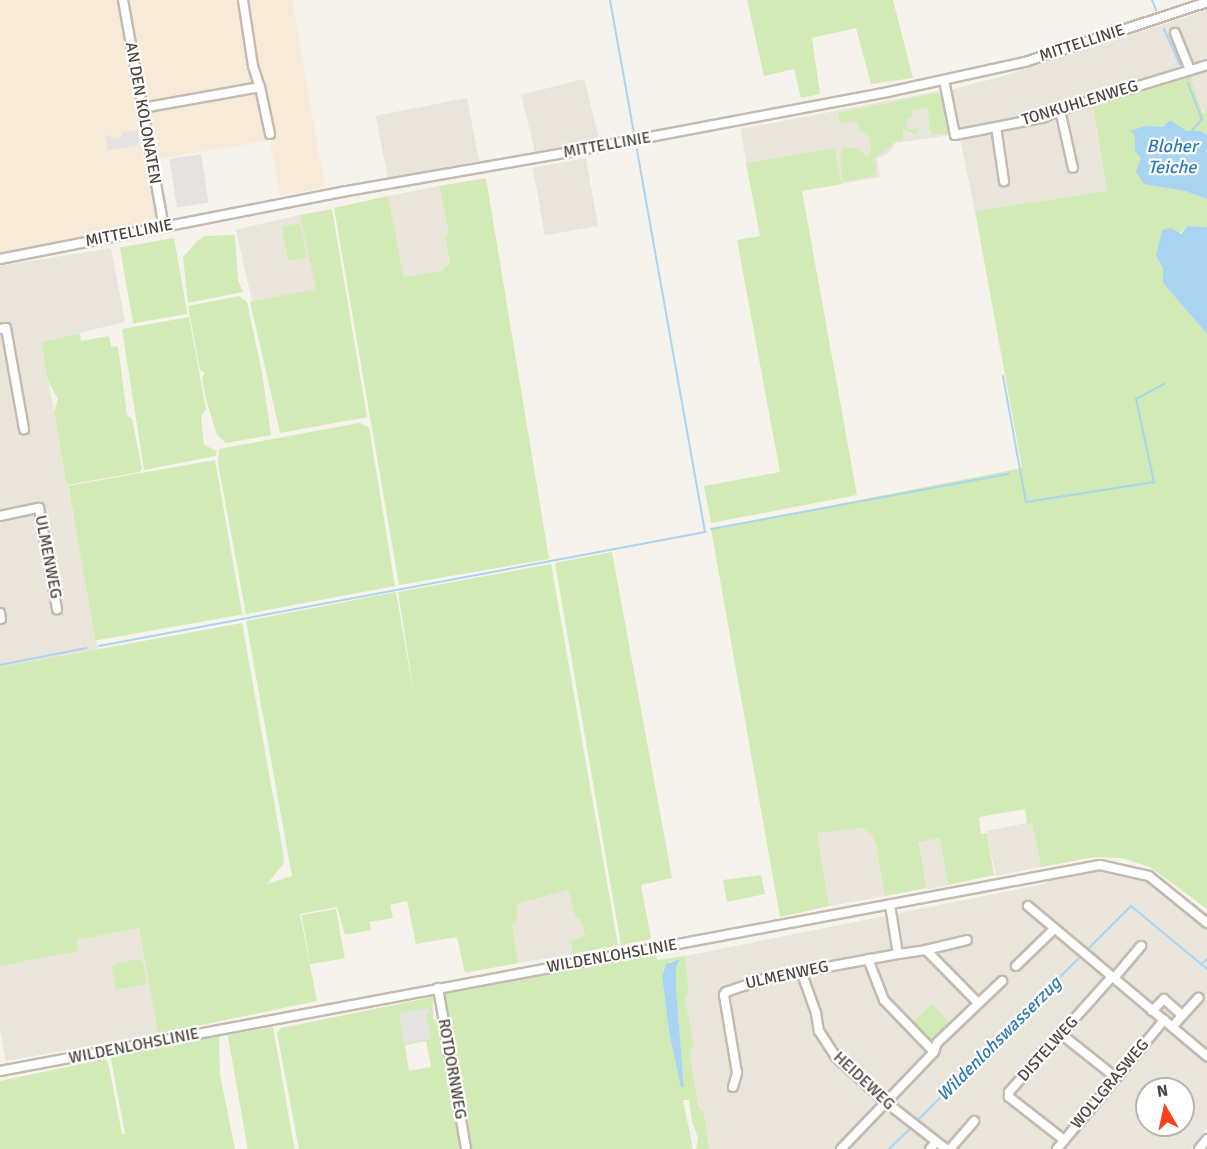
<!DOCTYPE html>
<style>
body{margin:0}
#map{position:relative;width:1207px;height:1149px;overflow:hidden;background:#f6f3ec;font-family:Signika,sans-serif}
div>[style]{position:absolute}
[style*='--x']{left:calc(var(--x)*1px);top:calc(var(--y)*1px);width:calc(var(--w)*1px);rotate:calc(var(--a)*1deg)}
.residential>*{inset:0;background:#eae5da;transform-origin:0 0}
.commercial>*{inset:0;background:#f7ead8}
.green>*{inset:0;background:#d2eab5;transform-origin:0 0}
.parking>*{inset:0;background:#e5e3e0;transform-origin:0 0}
.water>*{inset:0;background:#a9d4f2}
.stream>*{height:2px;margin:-1px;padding:0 1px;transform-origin:1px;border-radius:1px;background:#a9d4f2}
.roads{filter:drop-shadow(2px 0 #c2bbae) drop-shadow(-2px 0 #c2bbae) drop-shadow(0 2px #c2bbae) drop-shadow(0 -2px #c2bbae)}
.minor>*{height:8px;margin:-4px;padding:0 4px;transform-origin:4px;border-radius:4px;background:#fff}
span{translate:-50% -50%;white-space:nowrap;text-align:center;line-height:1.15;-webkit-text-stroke:4.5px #fff;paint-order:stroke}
.street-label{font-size:16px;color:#4b4439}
.water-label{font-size:18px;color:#2e7ab2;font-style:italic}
.north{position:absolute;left:1135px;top:1077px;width:60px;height:60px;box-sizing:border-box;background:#fff;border:2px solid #b7b4b0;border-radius:50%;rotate:351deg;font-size:16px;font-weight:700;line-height:24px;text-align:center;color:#4b4439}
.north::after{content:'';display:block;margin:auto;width:21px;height:27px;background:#fc3f1d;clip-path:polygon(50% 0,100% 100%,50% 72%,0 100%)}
</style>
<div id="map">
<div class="residential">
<i style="clip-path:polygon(1207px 10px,1207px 112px,1204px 113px,1188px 74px,1092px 103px,1107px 191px,975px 211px,950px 90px,1007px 75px)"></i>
<i style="left:584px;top:79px;width:61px;height:65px;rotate:76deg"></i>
<i style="clip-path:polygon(evenodd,938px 91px,943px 95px,950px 135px,896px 143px,887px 154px,877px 159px,880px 177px,842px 184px,835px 148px,746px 163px,741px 129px,938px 91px,942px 98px,948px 134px,931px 135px,927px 107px,911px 110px,906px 119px,908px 129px,919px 128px,913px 135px,903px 129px,897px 141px,875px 158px,840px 160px,867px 157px,871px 150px,870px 138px,859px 130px,858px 121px,942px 98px)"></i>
<i style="left:467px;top:98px;width:64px;height:93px;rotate:79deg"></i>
<i style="left:586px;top:158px;width:69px;height:54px;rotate:80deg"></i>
<i style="clip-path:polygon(439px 186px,449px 233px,445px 237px,450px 264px,442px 271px,404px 277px,388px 196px)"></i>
<i style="left:300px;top:215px;width:76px;height:66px;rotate:77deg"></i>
<i style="clip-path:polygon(111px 248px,125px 322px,41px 342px,98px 649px,0 667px,0 266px)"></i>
<i style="left:1032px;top:822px;width:46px;height:46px;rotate:79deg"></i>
<i style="clip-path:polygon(861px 828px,871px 834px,876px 845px,885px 896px,829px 906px,817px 833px)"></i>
<i style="left:940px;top:838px;width:48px;height:21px;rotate:80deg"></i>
<i style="clip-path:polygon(evenodd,1092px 870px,1132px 875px,1156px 886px,1207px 927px,1207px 1127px,1191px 1149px,709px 1149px,704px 1111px,699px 1108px,689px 1051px,685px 999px,689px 991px,685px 956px,1044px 884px,1056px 877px,1092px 870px,1147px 1089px,1183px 1089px,1183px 1125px,1147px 1125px,1147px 1089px)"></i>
<i style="clip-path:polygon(568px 890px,576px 919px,580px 918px,585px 937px,570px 942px,573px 954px,518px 963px,512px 924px,517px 920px,517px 904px)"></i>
<i style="clip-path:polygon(139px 928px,158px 1034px,6px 1061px,0 1031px,0 966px,79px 951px,77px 940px)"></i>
</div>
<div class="commercial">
<i style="clip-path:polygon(0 0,292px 0,325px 188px,280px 195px,270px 140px,153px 160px,164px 227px,0 259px)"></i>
</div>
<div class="green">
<i style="clip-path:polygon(747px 0,893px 0,913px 78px,871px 84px,856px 28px,812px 38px,820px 94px,801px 98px,794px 69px,764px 76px)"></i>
<i style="clip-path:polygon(1190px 77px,1203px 113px,1207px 112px,1207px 135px,1201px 131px,1187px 131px,1170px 120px,1163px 127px,1144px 126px,1130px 131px,1135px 136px,1135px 151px,1185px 191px,1207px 199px,1207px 227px,1187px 226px,1156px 256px,1163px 268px,1163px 283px,1207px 334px,1207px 909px,1150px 867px,1121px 858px,1095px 857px,1041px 867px,1032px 823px,1027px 824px,1025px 809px,979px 817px,981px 834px,987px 833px,994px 875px,948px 885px,940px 838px,919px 842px,927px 888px,885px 896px,876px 845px,871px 834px,861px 828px,817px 833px,829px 906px,780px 917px,711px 529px,1022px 468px,975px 211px,1107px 191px,1093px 107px)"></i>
<i style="clip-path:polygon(937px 93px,942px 98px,948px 134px,931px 135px,927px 107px,912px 110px,912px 118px,906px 119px,908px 129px,921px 128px,914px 135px,903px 129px,903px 140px,897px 141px,875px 158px,876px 175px,843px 182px,840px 160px,842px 147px,858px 148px,867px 157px,871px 150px,870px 138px,859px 130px,857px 121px,840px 124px,838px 113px)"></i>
<i style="clip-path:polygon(835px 148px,842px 184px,802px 191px,857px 495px,711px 523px,704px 486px,780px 472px,737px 240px,760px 236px,746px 163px)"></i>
<i style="clip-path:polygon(486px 178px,549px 559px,399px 585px,334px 208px,388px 196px,404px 277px,442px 271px,450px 263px,445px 237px,449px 233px,439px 186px)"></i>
<i style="clip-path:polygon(332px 209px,367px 417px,280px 433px,250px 302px,316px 289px,300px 215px)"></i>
<i style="left:300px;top:223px;width:35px;height:19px;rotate:78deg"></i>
<i style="clip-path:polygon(235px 235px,238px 280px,243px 292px,188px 303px,183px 257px,197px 241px,205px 236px)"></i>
<i style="left:174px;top:238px;width:77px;height:55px;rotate:80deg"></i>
<i style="clip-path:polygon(239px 296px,247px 302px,262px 373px,271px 435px,226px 443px,217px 435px,206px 400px,202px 378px,205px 373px,200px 370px,188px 306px)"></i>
<i style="clip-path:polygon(189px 317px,206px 409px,201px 417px,204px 445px,217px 451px,216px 456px,144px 470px,122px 329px)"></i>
<i style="clip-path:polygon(80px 333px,81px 341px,109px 336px,111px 347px,118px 346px,127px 415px,132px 419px,142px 469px,140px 472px,67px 485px,54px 412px,58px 399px,48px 381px,41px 342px)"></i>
<i style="clip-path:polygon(359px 423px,369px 427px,395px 586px,246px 614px,218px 463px,219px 449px)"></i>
<i style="left:215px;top:460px;width:157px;height:149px;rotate:80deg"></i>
<i style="clip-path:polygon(612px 552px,672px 878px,641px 885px,651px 939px,621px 945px,555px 563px)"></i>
<i style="clip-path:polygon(551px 564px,618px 945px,573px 954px,570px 941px,585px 936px,580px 918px,576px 919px,568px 890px,517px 904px,517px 920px,512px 924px,518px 963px,465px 973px,457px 937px,416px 944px,407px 901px,390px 905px,393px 918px,369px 922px,371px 930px,345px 935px,337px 907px,300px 914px,317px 1001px,158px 1034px,139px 928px,77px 940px,79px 951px,0 966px,0 667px,242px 623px,283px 852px,284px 863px,267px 884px,292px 876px,246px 621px,396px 592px,416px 707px,398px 592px)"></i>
<i style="clip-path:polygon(761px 875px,765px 894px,727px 902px,723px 880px)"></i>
<i style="left:336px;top:909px;width:50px;height:35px;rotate:80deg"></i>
<i style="clip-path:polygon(evenodd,656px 955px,657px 960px,685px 956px,689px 991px,685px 999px,694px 1045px,689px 1051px,699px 1108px,704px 1111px,709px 1149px,696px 1149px,698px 1138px,692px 1121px,689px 1100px,683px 1100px,693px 1149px,470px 1149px,444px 994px,656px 955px,680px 959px,676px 968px,676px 988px,684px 1087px,682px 1087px,669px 1032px,662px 976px,664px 968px,669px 962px,680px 959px)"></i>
<i style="clip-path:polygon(139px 959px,143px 962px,147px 984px,116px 990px,112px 968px,115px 964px)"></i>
<i style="clip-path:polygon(evenodd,433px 997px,433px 1019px,440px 1023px,462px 1149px,299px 1149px,277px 1033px,281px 1028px,433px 997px,426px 1041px,431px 1067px,409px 1071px,405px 1045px,426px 1041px)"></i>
<i style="left:932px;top:1004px;width:26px;height:29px;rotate:47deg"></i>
<i style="left:273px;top:1027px;width:124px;height:46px;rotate:80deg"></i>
<i style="clip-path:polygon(219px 1033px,220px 1075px,235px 1149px,0 1149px,0 1081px,104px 1059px,108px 1062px,122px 1134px,125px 1134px,110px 1054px)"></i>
</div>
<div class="parking">
<i style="clip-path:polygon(138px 130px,139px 142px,136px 146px,108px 150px,105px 136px,110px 135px,111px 139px,122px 137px,122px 133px)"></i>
<i style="left:201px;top:154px;width:49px;height:32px;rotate:81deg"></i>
<i style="clip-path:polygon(429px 1008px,430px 1013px,426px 1014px,431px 1039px,404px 1044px,399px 1013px)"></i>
</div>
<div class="water">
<i style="clip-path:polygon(1170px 120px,1187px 131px,1201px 131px,1207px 135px,1207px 199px,1185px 191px,1144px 184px,1136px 172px,1141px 158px,1135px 151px,1135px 136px,1130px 131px,1144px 126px,1163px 127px)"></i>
<i style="clip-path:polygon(1187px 226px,1207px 227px,1207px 334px,1163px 283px,1163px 268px,1156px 256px,1162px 230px,1171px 228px,1181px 234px)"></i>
<i style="clip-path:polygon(680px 959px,676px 968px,676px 988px,684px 1087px,681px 1087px,669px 1032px,662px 976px,666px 964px)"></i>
</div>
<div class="stream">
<i style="--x:610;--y:0;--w:136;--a:79.8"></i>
<i style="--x:1152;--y:0;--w:11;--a:68"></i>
<i style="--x:1164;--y:29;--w:39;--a:66"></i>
<i style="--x:1188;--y:83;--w:39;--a:69"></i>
<i style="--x:1202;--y:119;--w:16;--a:130"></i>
<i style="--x:1003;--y:376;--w:128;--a:79.7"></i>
<i style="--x:1026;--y:502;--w:130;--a:-8.9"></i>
<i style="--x:1154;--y:482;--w:85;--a:-102.2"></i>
<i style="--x:1136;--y:399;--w:32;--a:-28"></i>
<i style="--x:711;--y:529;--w:303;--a:-10.5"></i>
<i style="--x:99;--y:646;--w:617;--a:-10.65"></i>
<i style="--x:705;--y:532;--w:389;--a:-100.1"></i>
<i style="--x:0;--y:665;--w:88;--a:-11.2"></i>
<i style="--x:1088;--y:949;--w:61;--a:-45"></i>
<i style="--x:1131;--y:906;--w:91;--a:39.6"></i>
<i style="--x:1207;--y:959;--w:8;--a:140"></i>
<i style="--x:1201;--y:964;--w:8;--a:40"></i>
<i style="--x:918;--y:1120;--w:228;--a:-45.2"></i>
<i style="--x:889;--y:1149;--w:30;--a:-44"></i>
</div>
<div class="roads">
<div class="minor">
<i style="--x:123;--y:0;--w:231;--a:79.8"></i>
<i style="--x:243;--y:0;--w:67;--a:81.4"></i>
<i style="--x:253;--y:66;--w:22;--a:72"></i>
<i style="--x:1175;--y:33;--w:40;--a:68"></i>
<i style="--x:944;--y:80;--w:56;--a:78.7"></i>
<i style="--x:955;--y:135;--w:89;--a:-11.1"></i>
<i style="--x:1042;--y:118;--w:20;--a:-24"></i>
<i style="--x:1060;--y:110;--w:154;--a:-17"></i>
<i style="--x:142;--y:108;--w:120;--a:-10.1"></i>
<i style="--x:260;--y:87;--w:48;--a:78"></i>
<i style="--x:1060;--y:110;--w:59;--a:77.4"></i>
<i style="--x:996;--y:127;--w:55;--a:81.6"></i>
<i style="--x:0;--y:259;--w:348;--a:-11.1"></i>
<i style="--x:341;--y:192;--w:244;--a:-9.9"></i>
<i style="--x:581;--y:150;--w:312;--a:-10.7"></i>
<i style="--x:888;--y:92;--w:140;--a:-12.4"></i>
<i style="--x:1025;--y:62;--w:192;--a:-18.2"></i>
<i style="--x:0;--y:329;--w:6;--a:-9"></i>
<i style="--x:6;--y:328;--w:103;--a:79.9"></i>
<i style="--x:0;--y:516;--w:40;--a:-12"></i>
<i style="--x:39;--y:508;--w:103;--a:79.9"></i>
<i style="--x:0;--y:613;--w:6;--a:81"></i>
<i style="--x:1028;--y:906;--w:234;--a:40"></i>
<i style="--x:926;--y:950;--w:42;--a:-13.7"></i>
<i style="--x:898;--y:954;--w:28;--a:-8"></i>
<i style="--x:926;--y:950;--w:74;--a:45.5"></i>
<i style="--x:868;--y:959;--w:44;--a:68.7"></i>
<i style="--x:884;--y:1000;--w:72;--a:46.1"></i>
<i style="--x:1016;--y:966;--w:53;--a:-44.2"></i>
<i style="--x:801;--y:971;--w:45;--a:70.3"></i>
<i style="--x:816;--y:1013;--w:18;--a:81"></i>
<i style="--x:819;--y:1031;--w:31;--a:57"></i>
<i style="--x:836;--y:1057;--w:69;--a:42"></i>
<i style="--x:887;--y:1103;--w:75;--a:37.9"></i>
<i style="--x:1114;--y:978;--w:42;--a:-49.8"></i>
<i style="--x:438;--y:988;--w:163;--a:80.1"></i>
<i style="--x:1152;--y:1011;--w:17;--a:-45"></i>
<i style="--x:1164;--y:999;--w:24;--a:42"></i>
<i style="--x:1173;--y:1026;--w:38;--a:-48"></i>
<i style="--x:1061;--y:1034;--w:69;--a:38.5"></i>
<i style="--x:0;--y:1071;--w:1119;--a:-10.61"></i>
<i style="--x:1100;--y:865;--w:50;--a:12.7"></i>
<i style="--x:1149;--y:876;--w:75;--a:39"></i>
<i style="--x:733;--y:1087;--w:15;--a:-74"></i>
<i style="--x:737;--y:1073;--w:79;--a:-99.5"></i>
<i style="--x:724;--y:995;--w:4;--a:-56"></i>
<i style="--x:726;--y:992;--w:43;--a:-18.9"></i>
<i style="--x:767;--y:978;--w:133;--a:-10.4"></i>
<i style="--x:898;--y:954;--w:50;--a:-99.3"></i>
<i style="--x:1064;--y:1140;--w:70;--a:-142"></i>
<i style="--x:1009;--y:1097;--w:5;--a:-90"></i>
<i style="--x:1009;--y:1092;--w:154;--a:-48.2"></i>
<i style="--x:841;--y:1149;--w:134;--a:-46.2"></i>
<i style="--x:934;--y:1052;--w:9;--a:-72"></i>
<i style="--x:937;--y:1043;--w:90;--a:-43.6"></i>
<i style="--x:930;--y:1149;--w:9;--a:-49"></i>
<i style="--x:950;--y:1149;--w:37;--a:-49"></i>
<i style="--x:1057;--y:1149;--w:168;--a:-50.3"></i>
<i style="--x:1199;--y:1149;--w:13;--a:-51"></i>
</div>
</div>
<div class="street-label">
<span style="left:1082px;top:43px;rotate:-18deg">MITTELLINIE</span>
<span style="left:1080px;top:103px;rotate:-17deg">TONKUHLENWEG</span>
<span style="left:143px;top:113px;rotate:80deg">AN DEN KOLONATEN</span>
<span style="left:607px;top:145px;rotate:-10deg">MITTELLINIE</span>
<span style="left:129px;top:233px;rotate:-11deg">MITTELLINIE</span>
<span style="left:48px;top:557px;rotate:79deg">ULMENWEG</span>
<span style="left:612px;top:956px;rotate:-10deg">WILDENLOHSLINIE</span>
<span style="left:787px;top:975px;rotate:-12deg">ULMENWEG</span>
<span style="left:134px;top:1046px;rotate:-11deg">WILDENLOHSLINIE</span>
<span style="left:1048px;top:1049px;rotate:-48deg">DISTELWEG</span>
<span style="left:452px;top:1069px;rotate:80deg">ROTDORNWEG</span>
<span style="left:864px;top:1081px;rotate:43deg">HEIDEWEG</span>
<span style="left:1110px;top:1084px;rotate:-50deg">WOLLGRASWEG</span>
</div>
<div class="water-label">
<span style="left:1172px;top:157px">Bloher<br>Teiche</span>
<span style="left:999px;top:1039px;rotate:-45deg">Wildenlohswasserzug</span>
</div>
<div class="north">N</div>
</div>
